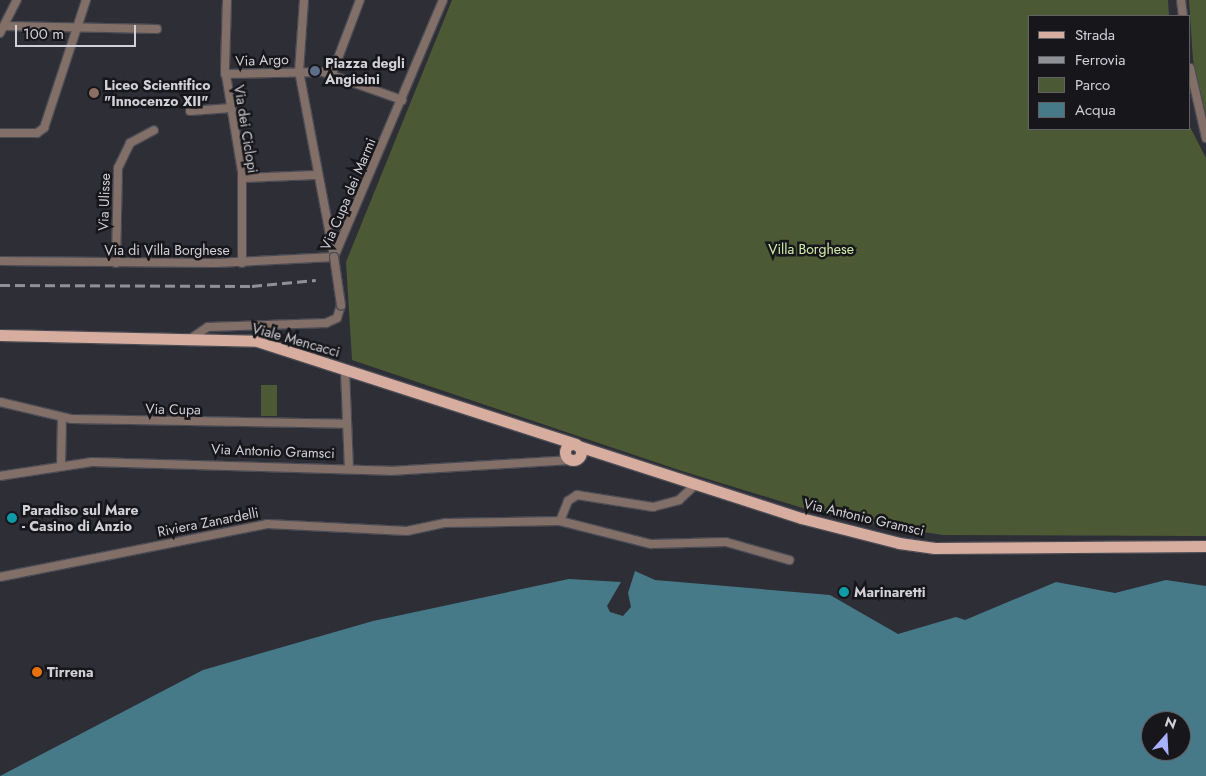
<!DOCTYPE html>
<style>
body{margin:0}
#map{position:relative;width:1206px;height:776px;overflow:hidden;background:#2e2e37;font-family:Jost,sans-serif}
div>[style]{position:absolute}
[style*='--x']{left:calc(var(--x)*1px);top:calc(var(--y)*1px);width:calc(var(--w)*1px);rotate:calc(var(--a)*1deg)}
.green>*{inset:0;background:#4c5935;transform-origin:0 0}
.water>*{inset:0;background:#467a89}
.roads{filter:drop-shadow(1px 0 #4b4b54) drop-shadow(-1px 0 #4b4b54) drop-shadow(0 1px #4b4b54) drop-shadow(0 -1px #4b4b54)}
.minor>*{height:8px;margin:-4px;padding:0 4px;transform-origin:4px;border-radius:4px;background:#826f68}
.primary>*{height:11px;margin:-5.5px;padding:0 5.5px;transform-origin:5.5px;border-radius:5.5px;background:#d6ad9f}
.primary>.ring{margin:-5.5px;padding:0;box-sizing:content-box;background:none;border:11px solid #d6ad9f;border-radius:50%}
.rail>*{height:2.5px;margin-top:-1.25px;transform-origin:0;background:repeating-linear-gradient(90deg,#909097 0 10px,transparent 0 15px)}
.bridges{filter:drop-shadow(1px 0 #4b4b54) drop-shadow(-1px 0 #4b4b54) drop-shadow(0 1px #4b4b54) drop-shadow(0 -1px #4b4b54)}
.minor-bridge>*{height:8px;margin:-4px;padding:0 4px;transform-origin:4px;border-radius:4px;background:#826f68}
.dots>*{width:14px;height:14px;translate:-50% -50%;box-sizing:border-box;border:2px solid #17171b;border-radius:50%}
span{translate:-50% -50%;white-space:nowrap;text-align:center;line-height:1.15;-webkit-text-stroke:5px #17171b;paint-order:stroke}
.street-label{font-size:14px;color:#d0d0d6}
.poi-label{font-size:14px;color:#d0d0d6;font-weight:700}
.left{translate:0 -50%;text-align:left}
.park-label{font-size:14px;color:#d3edab}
.legend{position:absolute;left:1028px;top:15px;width:162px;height:115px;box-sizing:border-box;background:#17171b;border:1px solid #616166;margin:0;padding:6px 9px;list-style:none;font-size:15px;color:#d0d0d6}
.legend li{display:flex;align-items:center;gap:10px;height:25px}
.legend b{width:25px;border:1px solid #616166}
.north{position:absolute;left:1141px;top:711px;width:50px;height:50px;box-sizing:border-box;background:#17171b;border:1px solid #616166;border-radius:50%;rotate:19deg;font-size:14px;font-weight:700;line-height:20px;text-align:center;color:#d0d0d6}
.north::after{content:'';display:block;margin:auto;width:18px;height:22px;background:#a8b0fc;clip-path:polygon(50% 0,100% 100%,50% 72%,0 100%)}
.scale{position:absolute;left:15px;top:25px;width:121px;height:22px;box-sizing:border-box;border:2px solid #d0d0d6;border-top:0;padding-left:6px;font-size:15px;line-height:18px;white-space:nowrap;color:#d0d0d6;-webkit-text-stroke:4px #17171b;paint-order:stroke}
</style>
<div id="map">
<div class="green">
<i style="clip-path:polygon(452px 0,1168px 0,1169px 16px,1030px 16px,1030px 129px,1190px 127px,1206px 158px,1206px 536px,943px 535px,889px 527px,809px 510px,682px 471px,352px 360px,346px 262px)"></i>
<i style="clip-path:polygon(1189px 0,1206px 0,1206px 117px,1193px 60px)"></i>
<i style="left:261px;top:385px;width:16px;height:31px"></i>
</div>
<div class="water">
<i style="clip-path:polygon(evenodd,635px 571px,655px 580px,830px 595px,898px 634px,956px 617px,965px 620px,1056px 582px,1115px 593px,1166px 580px,1206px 586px,1206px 776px,0 776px,203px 670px,373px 621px,569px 579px,621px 582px,607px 606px,610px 612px,623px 616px,631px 607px,628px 593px,635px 571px,1151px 721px,1181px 721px,1181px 751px,1151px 751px,1151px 721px)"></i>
</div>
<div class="roads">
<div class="minor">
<i style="--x:227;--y:0;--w:69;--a:91.7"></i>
<i style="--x:225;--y:69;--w:104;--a:80.6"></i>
<i style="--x:242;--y:172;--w:91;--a:90"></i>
<i style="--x:304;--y:0;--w:71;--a:94"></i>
<i style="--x:299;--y:71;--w:189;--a:79.3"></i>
<i style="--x:1181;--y:0;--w:16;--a:83"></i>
<i style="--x:4;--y:26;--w:153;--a:1.1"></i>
<i style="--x:0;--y:33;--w:37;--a:-63"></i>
<i style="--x:1190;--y:68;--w:72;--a:77.1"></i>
<i style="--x:225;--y:74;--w:98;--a:-1.2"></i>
<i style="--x:323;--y:72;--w:84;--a:19.5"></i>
<i style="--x:332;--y:74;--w:79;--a:-69.3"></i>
<i style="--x:190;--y:111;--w:41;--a:-4.2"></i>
<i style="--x:0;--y:133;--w:37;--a:0"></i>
<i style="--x:37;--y:133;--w:9;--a:-36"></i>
<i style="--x:44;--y:128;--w:135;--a:-71.8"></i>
<i style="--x:242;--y:178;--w:75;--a:-2.3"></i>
<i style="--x:334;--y:257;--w:279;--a:-67"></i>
<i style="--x:0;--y:261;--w:216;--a:0.5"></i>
<i style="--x:216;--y:263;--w:118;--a:-2.9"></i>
<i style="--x:116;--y:263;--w:95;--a:-88.8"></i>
<i style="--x:118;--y:168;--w:28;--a:-64"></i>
<i style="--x:130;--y:143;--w:27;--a:-28"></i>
<i style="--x:193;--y:337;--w:18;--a:-34"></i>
<i style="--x:208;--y:327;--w:118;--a:-1.9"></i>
<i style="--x:326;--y:323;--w:12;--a:-24"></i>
<i style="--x:337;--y:318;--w:14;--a:-73"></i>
<i style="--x:345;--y:370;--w:99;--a:87.7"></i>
<i style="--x:0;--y:402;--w:74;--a:13.3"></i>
<i style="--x:72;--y:419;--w:275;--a:1"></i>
<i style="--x:61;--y:465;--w:47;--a:-88.8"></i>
<i style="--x:0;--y:476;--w:93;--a:-8.7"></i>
<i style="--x:92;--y:462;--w:298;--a:1.7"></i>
<i style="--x:390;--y:471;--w:182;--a:-3.5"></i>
<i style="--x:560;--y:521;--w:22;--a:-68"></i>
<i style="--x:568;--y:501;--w:11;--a:-34"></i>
<i style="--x:577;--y:495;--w:77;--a:9"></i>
<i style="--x:653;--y:507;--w:27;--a:-15"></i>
<i style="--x:679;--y:500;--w:22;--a:-43"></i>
<i style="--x:0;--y:577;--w:272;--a:-11.2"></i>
<i style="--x:267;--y:524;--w:140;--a:2.9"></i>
<i style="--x:407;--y:531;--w:39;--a:-12"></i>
<i style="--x:445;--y:523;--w:115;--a:-1"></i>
<i style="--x:560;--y:521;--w:94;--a:14.2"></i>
<i style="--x:651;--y:544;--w:75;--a:-1.5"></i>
<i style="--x:726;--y:542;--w:66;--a:15.9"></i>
</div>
<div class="primary">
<i style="--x:0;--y:335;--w:257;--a:1.3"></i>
<i style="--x:257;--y:341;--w:335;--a:17.9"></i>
<i class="ring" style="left:565px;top:444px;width:5px;height:5px"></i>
<i style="--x:578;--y:446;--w:234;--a:17.9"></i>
<i style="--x:801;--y:518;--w:101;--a:14.3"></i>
<i style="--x:899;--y:543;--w:36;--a:8"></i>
<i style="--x:935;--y:548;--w:271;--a:-0.4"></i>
</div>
</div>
<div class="rail">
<i style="--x:0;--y:285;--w:252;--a:0.2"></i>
<i style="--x:252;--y:286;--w:64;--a:-5.4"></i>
</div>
<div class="bridges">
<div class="minor-bridge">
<i style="--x:334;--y:257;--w:49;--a:81.7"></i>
</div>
</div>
<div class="dots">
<i style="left:315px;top:71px;background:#5c6f8a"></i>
<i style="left:94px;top:93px;background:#8d6e63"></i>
<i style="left:12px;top:518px;background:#0f9aa8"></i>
<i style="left:844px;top:592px;background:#0f9aa8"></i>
<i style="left:37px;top:672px;background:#e8710a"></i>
</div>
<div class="street-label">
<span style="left:262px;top:60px;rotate:-2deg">Via Argo</span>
<span style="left:246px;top:129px;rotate:81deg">Via dei Ciclopi</span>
<span style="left:348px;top:194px;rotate:-67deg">Via Cupa dei Marmi</span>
<span style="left:104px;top:202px;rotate:-88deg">Via Ulisse</span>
<span style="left:167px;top:250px">Via di Villa Borghese</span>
<span style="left:296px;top:340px;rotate:16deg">Viale Mencacci</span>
<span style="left:173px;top:409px;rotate:1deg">Via Cupa</span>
<span style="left:273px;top:451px;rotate:2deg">Via Antonio Gramsci</span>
<span style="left:864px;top:517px;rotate:13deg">Via Antonio Gramsci</span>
<span style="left:208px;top:522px;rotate:-11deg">Riviera Zanardelli</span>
</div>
<div class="poi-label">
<span class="left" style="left:325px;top:71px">Piazza degli<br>Angioini</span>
<span class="left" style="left:104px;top:93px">Liceo Scientifico<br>"Innocenzo XII"</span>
<span class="left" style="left:22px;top:518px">Paradiso sul Mare<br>- Casino di Anzio</span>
<span class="left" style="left:854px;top:592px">Marinaretti</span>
<span class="left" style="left:47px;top:672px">Tirrena</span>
</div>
<div class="park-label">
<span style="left:811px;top:249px">Villa Borghese</span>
</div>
<ul class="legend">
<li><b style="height:6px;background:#d6ad9f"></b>Strada</li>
<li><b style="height:6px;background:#909097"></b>Ferrovia</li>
<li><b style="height:14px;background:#4c5935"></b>Parco</li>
<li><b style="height:14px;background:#467a89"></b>Acqua</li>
</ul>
<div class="north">N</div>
<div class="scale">100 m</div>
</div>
